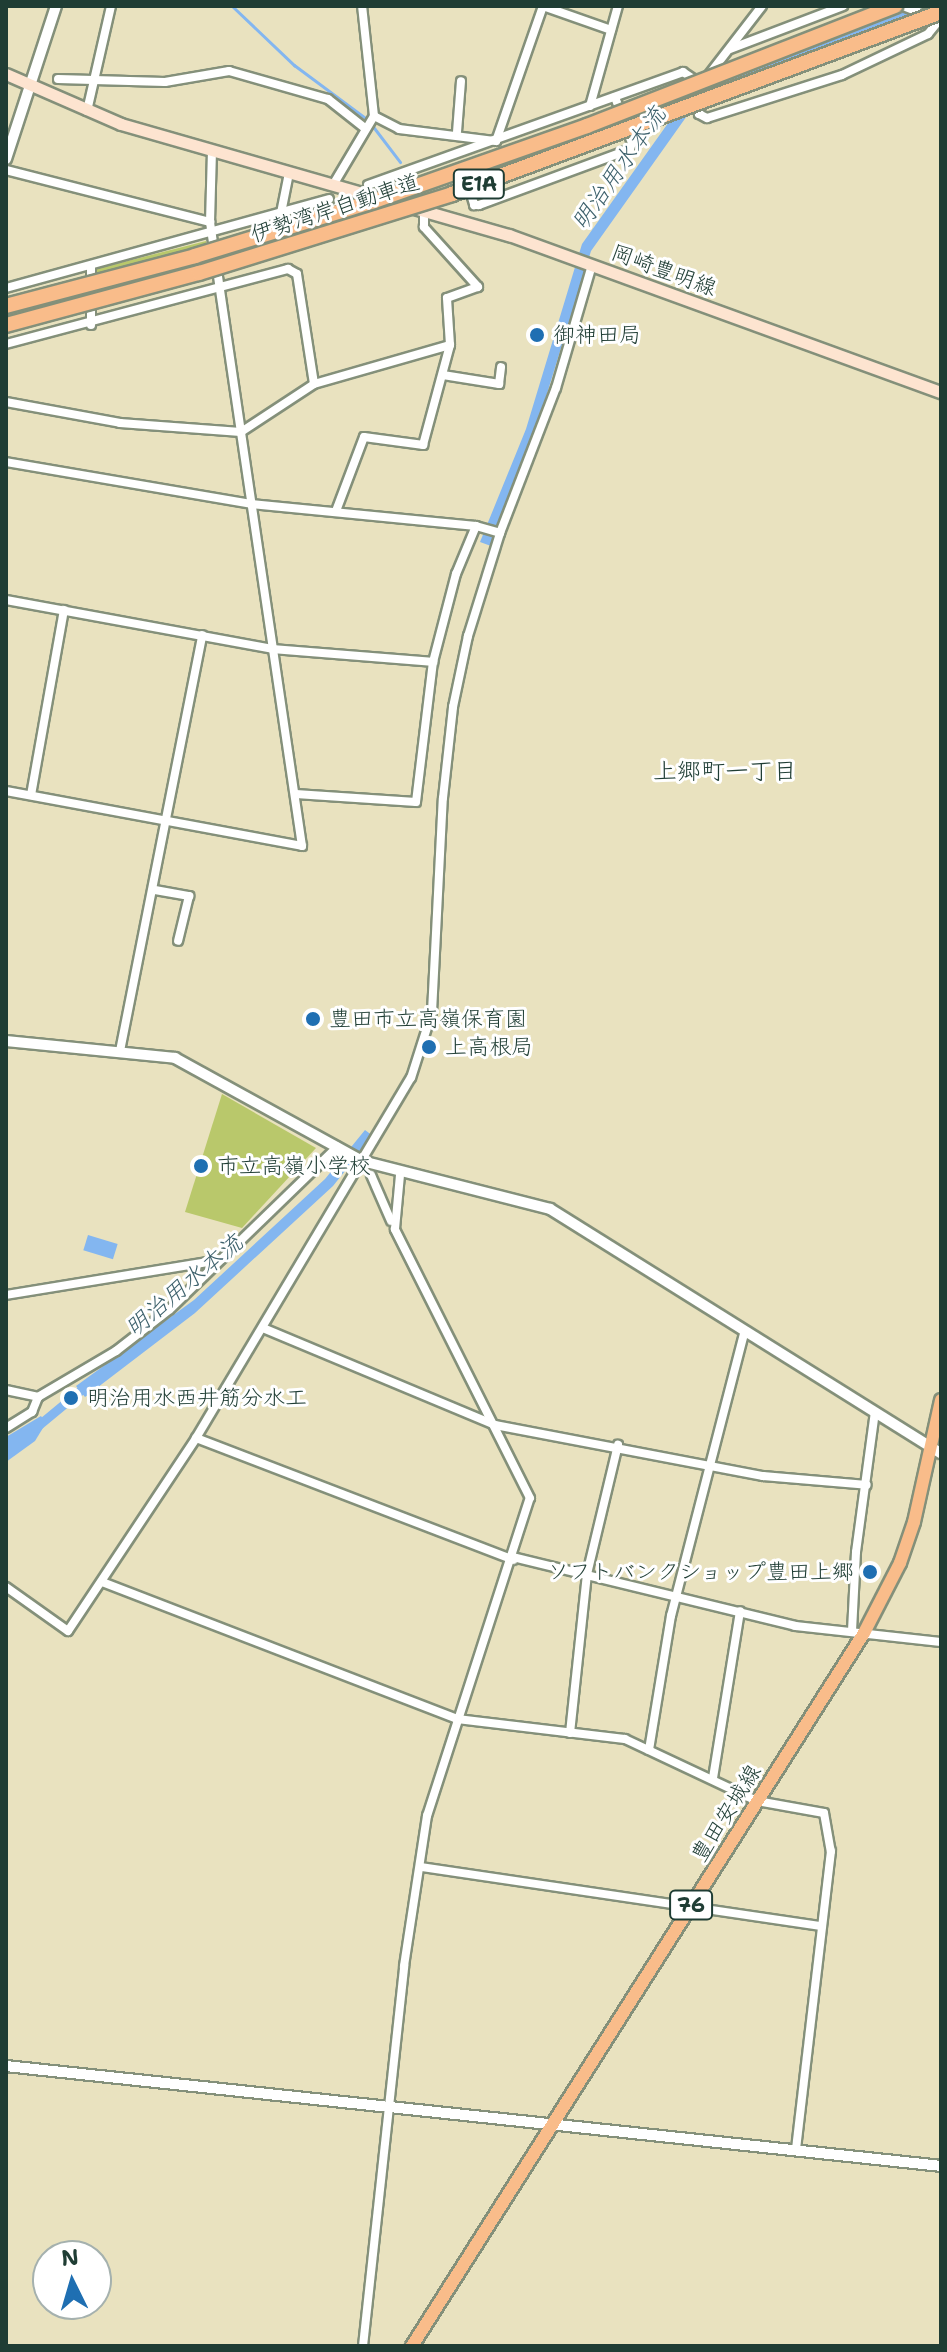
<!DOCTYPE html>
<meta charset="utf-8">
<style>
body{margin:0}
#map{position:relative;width:947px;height:2352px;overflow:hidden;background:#e9e2bf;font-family:"Shantell Sans","Klee One",sans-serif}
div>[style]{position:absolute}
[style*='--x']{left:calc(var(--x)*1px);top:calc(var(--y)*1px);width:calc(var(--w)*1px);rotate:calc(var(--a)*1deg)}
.green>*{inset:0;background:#b9c86b}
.water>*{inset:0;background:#83b6f0;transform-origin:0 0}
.stream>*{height:3px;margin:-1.5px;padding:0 1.5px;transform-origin:1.5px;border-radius:1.5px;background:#83b6f0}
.canal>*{height:9px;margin:-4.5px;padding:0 4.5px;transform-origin:4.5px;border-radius:4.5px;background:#83b6f0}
.roads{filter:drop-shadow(2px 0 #84907a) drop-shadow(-2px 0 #84907a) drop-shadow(0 2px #84907a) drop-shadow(0 -2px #84907a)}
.minor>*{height:8px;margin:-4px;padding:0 4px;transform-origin:4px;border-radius:4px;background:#fff}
.tertiary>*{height:10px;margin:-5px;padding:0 5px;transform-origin:5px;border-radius:5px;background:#fff}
.secondary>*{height:11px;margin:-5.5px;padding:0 5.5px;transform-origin:5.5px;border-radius:5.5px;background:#fde4d0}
.primary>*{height:12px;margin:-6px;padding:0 6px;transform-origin:6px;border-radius:6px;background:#f9bc8a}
.bridges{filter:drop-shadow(2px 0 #84907a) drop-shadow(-2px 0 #84907a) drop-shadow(0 2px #84907a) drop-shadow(0 -2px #84907a)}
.motorway-bridge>*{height:14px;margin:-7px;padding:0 7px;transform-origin:7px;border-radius:7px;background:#f9bc8a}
.dots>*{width:22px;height:22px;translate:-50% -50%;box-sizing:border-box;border:4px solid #fff;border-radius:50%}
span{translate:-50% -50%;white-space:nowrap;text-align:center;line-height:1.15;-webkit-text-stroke:6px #fff;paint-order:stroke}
.shield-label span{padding:2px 6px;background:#fff;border:2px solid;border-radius:6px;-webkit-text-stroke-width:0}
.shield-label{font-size:20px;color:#1f3d34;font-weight:700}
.street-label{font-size:22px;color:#1f3d34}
.poi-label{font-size:22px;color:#1f3d34}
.left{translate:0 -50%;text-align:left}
.right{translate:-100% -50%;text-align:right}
.water-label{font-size:24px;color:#3d616c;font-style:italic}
.neighbourhood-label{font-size:24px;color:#1f3d34}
.frame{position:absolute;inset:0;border:8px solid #1f3d34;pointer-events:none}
.north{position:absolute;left:32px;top:2240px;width:80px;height:80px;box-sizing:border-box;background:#fff;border:2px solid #a5b1ae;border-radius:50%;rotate:355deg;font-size:22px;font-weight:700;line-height:32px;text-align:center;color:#1f3d34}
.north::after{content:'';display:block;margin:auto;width:28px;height:36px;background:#1f6fb2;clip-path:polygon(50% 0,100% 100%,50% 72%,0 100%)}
</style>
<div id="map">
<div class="green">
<i style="clip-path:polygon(206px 241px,209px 277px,105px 307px,96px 269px)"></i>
<i style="clip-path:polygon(222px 1094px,316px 1148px,242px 1228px,185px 1212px)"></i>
</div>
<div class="water">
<i style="clip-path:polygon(908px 6px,939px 6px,689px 113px,591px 251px,529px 452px,491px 546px,480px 542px,526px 429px,582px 244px,671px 119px,699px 90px,721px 79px)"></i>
<i style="clip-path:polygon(365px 1130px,373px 1136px,333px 1186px,195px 1313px,85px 1397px,76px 1386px,194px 1300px,325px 1179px)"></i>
<i style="left:88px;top:1235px;width:31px;height:16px;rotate:17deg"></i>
<i style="clip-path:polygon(41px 1416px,46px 1423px,35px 1441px,6px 1462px,6px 1437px)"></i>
</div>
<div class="stream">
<i style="--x:232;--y:6;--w:86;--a:43.6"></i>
<i style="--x:294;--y:65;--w:92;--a:36.6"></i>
<i style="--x:368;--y:120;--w:53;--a:52.7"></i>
</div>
<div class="canal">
<i style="--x:35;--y:1428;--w:69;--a:-39.7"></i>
</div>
<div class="roads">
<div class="minor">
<i style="--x:543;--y:6;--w:72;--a:19.4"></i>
<i style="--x:762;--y:6;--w:100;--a:127.7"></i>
<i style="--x:701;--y:85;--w:29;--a:94"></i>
<i style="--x:699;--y:114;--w:9;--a:27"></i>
<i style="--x:707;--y:118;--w:142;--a:-17.7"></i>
<i style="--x:842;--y:75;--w:95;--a:-25.5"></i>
<i style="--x:928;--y:34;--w:19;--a:-51"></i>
<i style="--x:903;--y:6;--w:28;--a:21"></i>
<i style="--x:730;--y:49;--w:121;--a:-20.8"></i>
<i style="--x:58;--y:79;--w:107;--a:1.6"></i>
<i style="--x:165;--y:82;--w:65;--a:-9.8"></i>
<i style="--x:229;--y:71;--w:103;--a:15.8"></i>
<i style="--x:328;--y:99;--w:48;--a:38.3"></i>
<i style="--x:590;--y:106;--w:104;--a:-74.4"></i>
<i style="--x:87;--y:111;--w:108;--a:-77.1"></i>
<i style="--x:374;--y:116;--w:28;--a:27"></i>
<i style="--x:399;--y:129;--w:98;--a:7.1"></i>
<i style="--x:496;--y:141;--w:143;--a:-70.8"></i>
<i style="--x:457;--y:132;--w:51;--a:-85.5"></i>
<i style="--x:463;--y:168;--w:39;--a:73"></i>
<i style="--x:474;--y:205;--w:5;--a:0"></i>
<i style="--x:479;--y:205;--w:161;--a:-20.3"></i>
<i style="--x:630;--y:149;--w:6;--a:-72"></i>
<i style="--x:632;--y:143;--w:49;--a:-110.3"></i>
<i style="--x:6;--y:170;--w:211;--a:14.3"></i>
<i style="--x:333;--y:185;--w:80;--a:-59.3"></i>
<i style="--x:374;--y:116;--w:111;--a:-96.2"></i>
<i style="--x:368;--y:185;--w:335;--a:-19.7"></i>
<i style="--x:683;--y:72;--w:22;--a:34"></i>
<i style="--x:281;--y:213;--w:41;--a:-78.7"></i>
<i style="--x:91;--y:266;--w:59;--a:90"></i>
<i style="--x:6;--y:288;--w:335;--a:-15.4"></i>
<i style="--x:6;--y:344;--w:292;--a:-14.9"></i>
<i style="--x:288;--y:269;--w:10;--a:29"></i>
<i style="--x:297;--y:274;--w:111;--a:81.2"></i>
<i style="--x:443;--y:375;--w:57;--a:9.1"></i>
<i style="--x:499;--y:384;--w:17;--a:-83"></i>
<i style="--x:6;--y:402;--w:116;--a:10.4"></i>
<i style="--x:120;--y:423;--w:121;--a:4.3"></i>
<i style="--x:241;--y:432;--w:87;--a:-33.3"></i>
<i style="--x:314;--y:384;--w:141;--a:-16"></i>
<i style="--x:6;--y:462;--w:249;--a:9.7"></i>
<i style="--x:251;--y:504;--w:226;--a:5.6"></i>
<i style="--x:476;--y:526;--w:25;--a:16"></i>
<i style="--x:336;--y:511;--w:79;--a:-69.3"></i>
<i style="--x:364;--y:437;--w:60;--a:7.7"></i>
<i style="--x:423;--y:445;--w:104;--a:-74.9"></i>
<i style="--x:450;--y:345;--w:47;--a:-93.7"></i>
<i style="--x:447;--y:298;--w:33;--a:-20"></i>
<i style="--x:478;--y:287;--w:81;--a:-132"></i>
<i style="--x:424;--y:227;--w:17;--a:-90"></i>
<i style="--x:6;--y:600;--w:271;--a:10.4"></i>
<i style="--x:273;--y:649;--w:161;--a:4.6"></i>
<i style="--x:6;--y:791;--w:301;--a:10.5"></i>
<i style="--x:302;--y:846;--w:631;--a:-98.39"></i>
<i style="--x:210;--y:222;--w:71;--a:-88.4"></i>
<i style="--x:296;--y:794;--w:120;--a:3.8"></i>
<i style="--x:416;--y:802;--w:141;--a:-83.1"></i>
<i style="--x:433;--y:662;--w:91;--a:-75.4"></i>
<i style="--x:456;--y:574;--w:52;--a:-67.4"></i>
<i style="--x:31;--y:795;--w:188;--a:-79.9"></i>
<i style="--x:155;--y:890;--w:35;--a:10"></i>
<i style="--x:189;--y:896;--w:46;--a:103.7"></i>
<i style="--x:120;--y:1051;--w:424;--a:-78.8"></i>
<i style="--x:371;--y:1175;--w:50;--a:66.5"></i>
<i style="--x:6;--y:1295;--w:216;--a:-9.3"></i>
<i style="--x:263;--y:1328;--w:251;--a:22.7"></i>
<i style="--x:495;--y:1425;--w:273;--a:10.8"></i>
<i style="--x:763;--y:1476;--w:104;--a:4.9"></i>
<i style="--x:6;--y:1390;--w:33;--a:12"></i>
<i style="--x:6;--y:1428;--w:31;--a:-32"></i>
<i style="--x:32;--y:1412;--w:16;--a:-68"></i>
<i style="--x:38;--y:1397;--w:91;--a:-30.5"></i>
<i style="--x:116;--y:1351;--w:68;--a:-37.9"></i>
<i style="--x:170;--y:1309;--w:233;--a:-44.1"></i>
<i style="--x:196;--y:1438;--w:340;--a:21"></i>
<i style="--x:513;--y:1557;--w:290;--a:13.7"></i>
<i style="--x:795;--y:1626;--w:147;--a:6.3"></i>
<i style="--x:102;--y:1582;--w:381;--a:21.1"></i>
<i style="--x:457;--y:1719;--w:169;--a:6.8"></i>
<i style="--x:625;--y:1739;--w:146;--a:25.2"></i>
<i style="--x:757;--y:1801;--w:68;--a:10.2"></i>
<i style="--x:824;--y:1813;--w:39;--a:80"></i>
<i style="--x:831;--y:1851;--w:301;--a:96.7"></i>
<i style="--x:6;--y:1587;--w:76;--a:35.4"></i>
<i style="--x:68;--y:1631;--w:232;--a:-56.4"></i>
<i style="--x:196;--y:1438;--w:419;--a:-59.2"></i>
<i style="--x:411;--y:1078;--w:69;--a:-72.3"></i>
<i style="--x:432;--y:1012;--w:214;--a:-87.1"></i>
<i style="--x:443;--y:798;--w:92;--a:-83.7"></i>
<i style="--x:453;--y:707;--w:73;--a:-78.1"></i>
<i style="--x:468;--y:636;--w:108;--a:-72.7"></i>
<i style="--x:500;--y:533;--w:155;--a:-68.9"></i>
<i style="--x:556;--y:388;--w:128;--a:-73.7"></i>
<i style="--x:852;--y:1631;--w:79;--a:-87.1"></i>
<i style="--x:856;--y:1552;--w:141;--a:-82.3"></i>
<i style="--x:570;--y:1733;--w:160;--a:-83.9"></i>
<i style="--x:587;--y:1574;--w:133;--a:-76.5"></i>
<i style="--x:649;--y:1750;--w:136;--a:-80.7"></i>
<i style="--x:671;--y:1616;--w:292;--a:-75.5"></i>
<i style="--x:713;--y:1778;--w:169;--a:-80.8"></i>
<i style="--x:421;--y:1867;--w:404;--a:8.4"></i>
<i style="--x:363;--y:2346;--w:382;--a:-83.8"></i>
<i style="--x:404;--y:1966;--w:152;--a:-81.3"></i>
<i style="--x:427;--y:1816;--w:334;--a:-72.1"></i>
<i style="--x:530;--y:1498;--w:301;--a:-116.7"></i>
<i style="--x:395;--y:1229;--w:54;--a:-84.7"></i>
</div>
<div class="tertiary">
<i style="--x:6;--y:159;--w:161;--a:-71.9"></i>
<i style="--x:6;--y:1041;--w:170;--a:5.7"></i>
<i style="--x:175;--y:1058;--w:213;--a:28.8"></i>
<i style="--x:362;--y:1161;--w:194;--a:14.3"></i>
<i style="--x:550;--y:1209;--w:461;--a:32"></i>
<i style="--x:6;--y:2066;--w:940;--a:6.1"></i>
</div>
<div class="secondary">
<i style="--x:6;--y:74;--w:125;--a:23.5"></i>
<i style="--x:121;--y:124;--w:404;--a:16"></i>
<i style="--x:509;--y:235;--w:460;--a:20"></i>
</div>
<div class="primary">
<i style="--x:412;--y:2346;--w:844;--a:-57.63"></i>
<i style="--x:864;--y:1633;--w:79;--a:-62.8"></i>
<i style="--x:900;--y:1563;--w:43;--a:-71.1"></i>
<i style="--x:914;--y:1522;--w:125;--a:-77.5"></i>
</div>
</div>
<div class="bridges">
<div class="motorway-bridge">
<i style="--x:6;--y:306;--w:196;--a:-14.8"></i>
<i style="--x:195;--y:256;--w:187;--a:-17.1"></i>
<i style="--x:374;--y:201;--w:226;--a:-19.4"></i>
<i style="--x:587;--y:126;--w:331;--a:-21.3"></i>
<i style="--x:6;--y:325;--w:200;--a:-15.1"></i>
<i style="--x:199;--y:273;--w:265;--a:-17.3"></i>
<i style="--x:452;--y:194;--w:522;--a:-20.41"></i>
</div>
</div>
<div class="dots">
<i style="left:537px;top:335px;background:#1f6fb2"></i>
<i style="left:313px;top:1019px;background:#1f6fb2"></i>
<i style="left:429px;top:1047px;background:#1f6fb2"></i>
<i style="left:201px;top:1166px;background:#1f6fb2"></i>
<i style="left:71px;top:1398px;background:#1f6fb2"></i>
<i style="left:870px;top:1572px;background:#1f6fb2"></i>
</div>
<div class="shield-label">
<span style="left:479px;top:184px">E1A</span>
<span style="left:691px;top:1905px">76</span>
</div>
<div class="street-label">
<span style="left:335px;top:208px;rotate:-18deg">伊勢湾岸自動車道</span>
<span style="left:664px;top:270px;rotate:20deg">岡崎豊明線</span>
<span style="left:726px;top:1813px;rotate:-58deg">豊田安城線</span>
</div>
<div class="poi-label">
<span class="left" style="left:553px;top:335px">御神田局</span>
<span class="left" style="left:329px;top:1019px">豊田市立高嶺保育園</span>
<span class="left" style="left:445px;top:1047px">上高根局</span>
<span class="left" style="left:217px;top:1166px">市立高嶺小学校</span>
<span class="left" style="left:87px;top:1398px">明治用水西井筋分水工</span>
<span class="right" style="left:854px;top:1572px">ソフトバンクショップ豊田上郷</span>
</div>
<div class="water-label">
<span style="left:619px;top:169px;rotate:-55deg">明治用水本流</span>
<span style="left:184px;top:1286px;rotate:-40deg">明治用水本流</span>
</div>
<div class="neighbourhood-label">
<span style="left:725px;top:772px">上郷町一丁目</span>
</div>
<div class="frame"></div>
<div class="north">N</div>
</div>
